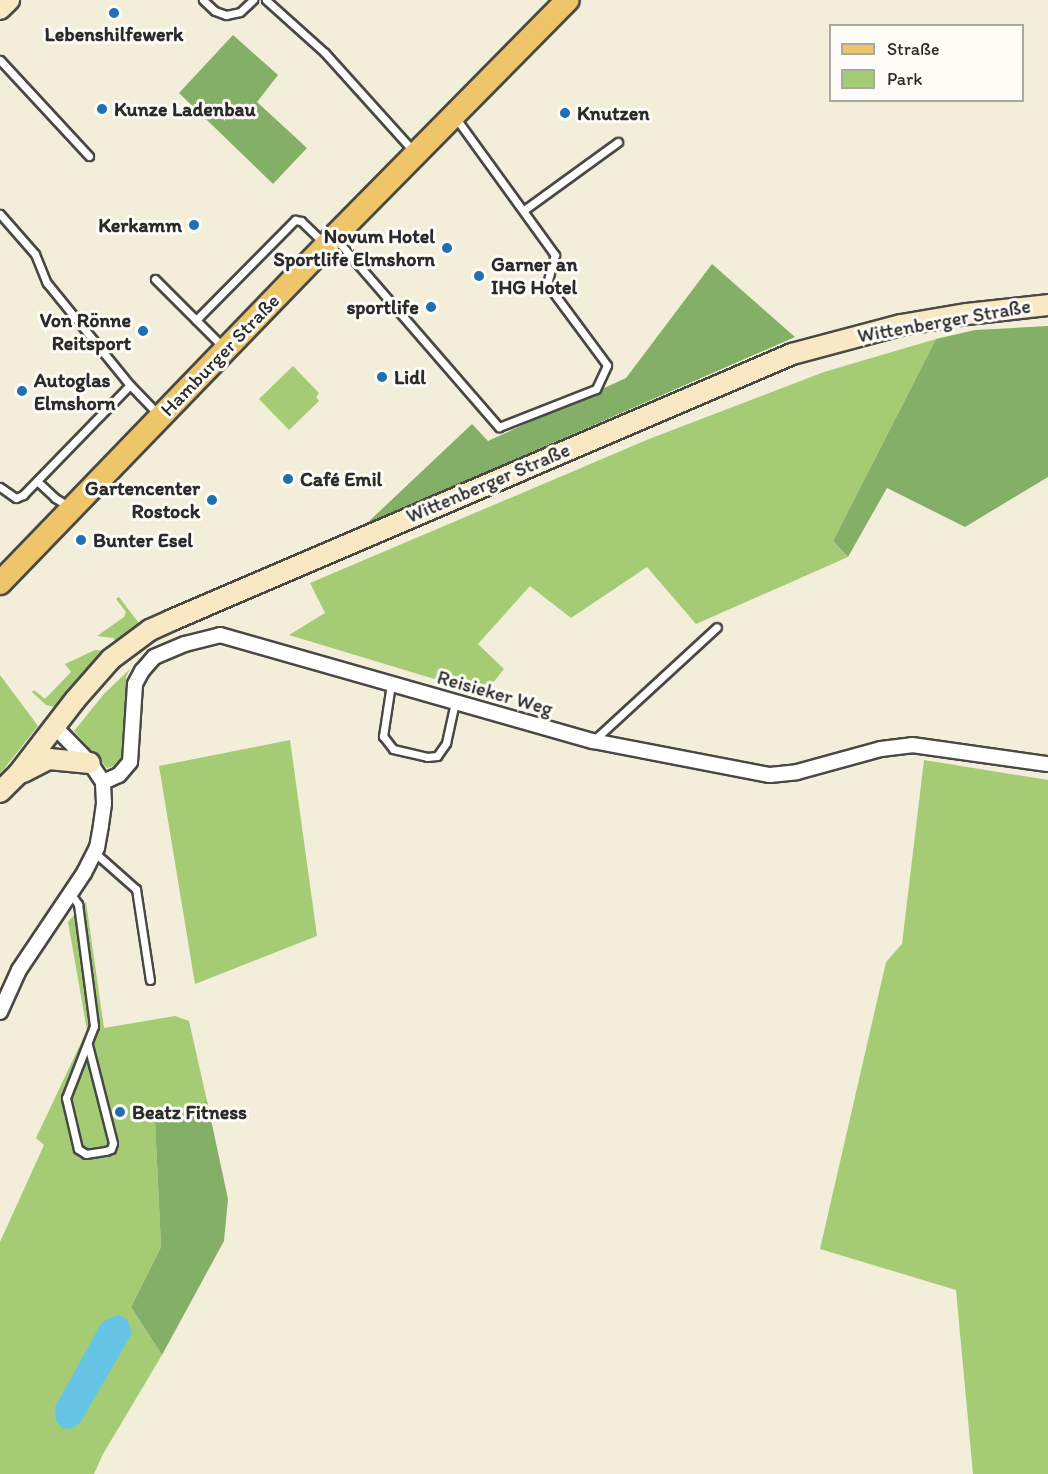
<!DOCTYPE html>
<meta charset="utf-8">
<style>
body{margin:0}
#map{position:relative;width:1048px;height:1474px;overflow:hidden;background:#f2eeda;font-family:Itim,sans-serif}
div>[style]{position:absolute}
[style*='--x']{left:calc(var(--x)*1px);top:calc(var(--y)*1px);width:calc(var(--w)*1px);rotate:calc(var(--a)*1deg)}
.green>*{inset:0;background:#a5cb75}
.forest>*{inset:0;background:#84af66}
.water>*{inset:0;background:#66c5e4}
.roads{filter:drop-shadow(2px 0 #494845) drop-shadow(-2px 0 #494845) drop-shadow(0 2px #494845) drop-shadow(0 -2px #494845)}
.lane>*{height:7px;margin:-3.5px;padding:0 3.5px;transform-origin:3.5px;border-radius:3.5px;background:#fff}
.street>*{height:14px;margin:-7px;padding:0 7px;transform-origin:7px;border-radius:7px;background:#fff}
.secondary>*{height:20px;margin:-10px;padding:0 10px;transform-origin:10px;border-radius:10px;background:#f8e8c3}
.primary>*{height:22px;margin:-11px;padding:0 11px;transform-origin:11px;border-radius:11px;background:#eec569}
.dots>*{width:16px;height:16px;translate:-50% -50%;box-sizing:border-box;border:3px solid #fdfcf7;border-radius:50%}
span{translate:-50% -50%;white-space:nowrap;text-align:center;line-height:1.15;-webkit-text-stroke:6px #fdfcf7;paint-order:stroke}
.poi-label{font-size:20px;color:#2b2b2b;font-weight:700}
.left{translate:0 -50%;text-align:left}
.right{translate:-100% -50%;text-align:right}
.street-label{font-size:20px;color:#2b2b2b}
.legend{position:absolute;left:829px;top:24px;width:195px;height:78px;box-sizing:border-box;background:#fdfcf7;border:2px solid #a9a8a5;margin:0;padding:8px 10px;list-style:none;font-size:18px;color:#2b2b2b}
.legend li{display:flex;align-items:center;gap:12px;height:30px}
.legend b{width:30px;border:2px solid #a9a8a5}
</style>
<div id="map">
<div class="green">
<i style="clip-path:polygon(936px 339px,833px 541px,848px 557px,696px 624px,647px 567px,571px 618px,530px 586px,478px 644px,504px 669px,484px 694px,289px 635px,325px 613px,310px 583px,649px 439px,824px 372px)"></i>
<i style="clip-path:polygon(293px 366px,319px 393px,316px 397px,319px 401px,289px 430px,259px 399px)"></i>
<i style="clip-path:polygon(208px 594px,117px 643px,113px 638px,97px 636px,124px 617px,126px 612px,116px 599px,119px 597px,138px 622px,144px 623px)"></i>
<i style="clip-path:polygon(95px 650px,106px 651px,74px 682px,55px 707px,46px 705px,32px 692px,34px 690px,45px 699px,71px 672px,65px 664px)"></i>
<i style="clip-path:polygon(130px 669px,126px 677px,127px 753px,121px 764px,107px 768px,74px 731px,104px 694px)"></i>
<i style="clip-path:polygon(0 675px,38px 726px,0 774px)"></i>
<i style="clip-path:polygon(290px 740px,317px 936px,195px 984px,159px 766px)"></i>
<i style="clip-path:polygon(924px 760px,1048px 780px,1048px 1474px,973px 1474px,956px 1290px,820px 1249px,886px 962px,902px 944px)"></i>
<i style="clip-path:polygon(86px 902px,104px 1028px,175px 1016px,189px 1021px,207px 1101px,155px 1121px,161px 1247px,131px 1307px,162px 1355px,103px 1454px,94px 1474px,0 1474px,0 1242px,44px 1145px,36px 1138px,87px 1030px,68px 922px)"></i>
</div>
<div class="forest">
<i style="clip-path:polygon(233px 35px,278px 75px,257px 102px,307px 148px,273px 184px,179px 93px)"></i>
<i style="clip-path:polygon(712px 264px,795px 337px,365px 525px,472px 424px,488px 441px,626px 378px)"></i>
<i style="clip-path:polygon(1048px 326px,1048px 477px,965px 527px,887px 488px,848px 557px,833px 541px,936px 339px,975px 330px)"></i>
<i style="clip-path:polygon(207px 1101px,228px 1199px,224px 1241px,162px 1355px,131px 1307px,161px 1247px,155px 1121px)"></i>
</div>
<div class="water">
<i style="clip-path:polygon(118px 1315px,127px 1319px,132px 1333px,80px 1423px,70px 1429px,62px 1428px,56px 1421px,55px 1407px,102px 1322px)"></i>
</div>
<div class="roads">
<div class="lane">
<i style="--x:203;--y:0;--w:16;--a:43"></i>
<i style="--x:215;--y:11;--w:12;--a:20"></i>
<i style="--x:226;--y:15;--w:14;--a:-12"></i>
<i style="--x:240;--y:12;--w:18;--a:-43"></i>
<i style="--x:266;--y:0;--w:79;--a:41.9"></i>
<i style="--x:325;--y:53;--w:133;--a:48"></i>
<i style="--x:0;--y:60;--w:131;--a:47.2"></i>
<i style="--x:524;--y:210;--w:116;--a:-35.9"></i>
<i style="--x:0;--y:214;--w:53;--a:48.8"></i>
<i style="--x:35;--y:254;--w:31;--a:68"></i>
<i style="--x:47;--y:283;--w:132;--a:50.9"></i>
<i style="--x:130;--y:385;--w:42;--a:46"></i>
<i style="--x:336;--y:239;--w:249;--a:49.1"></i>
<i style="--x:499;--y:427;--w:104;--a:-21.4"></i>
<i style="--x:596;--y:389;--w:26;--a:-65"></i>
<i style="--x:607;--y:365;--w:101;--a:-126.5"></i>
<i style="--x:547;--y:284;--w:30;--a:-75"></i>
<i style="--x:555;--y:255;--w:170;--a:-125.9"></i>
<i style="--x:155;--y:279;--w:98;--a:45"></i>
<i style="--x:196;--y:320;--w:141;--a:-45.3"></i>
<i style="--x:295;--y:220;--w:6;--a:9"></i>
<i style="--x:301;--y:221;--w:30;--a:44"></i>
<i style="--x:37;--y:481;--w:25;--a:43"></i>
<i style="--x:55;--y:498;--w:17;--a:31"></i>
<i style="--x:0;--y:487;--w:19;--a:35"></i>
<i style="--x:16;--y:498;--w:8;--a:-23"></i>
<i style="--x:23;--y:495;--w:153;--a:-45.8"></i>
<i style="--x:391;--y:684;--w:53;--a:98.7"></i>
<i style="--x:383;--y:736;--w:16;--a:52"></i>
<i style="--x:393;--y:749;--w:35;--a:13"></i>
<i style="--x:427;--y:757;--w:10;--a:-6"></i>
<i style="--x:437;--y:756;--w:16;--a:-55"></i>
<i style="--x:446;--y:743;--w:42;--a:-77.6"></i>
<i style="--x:593;--y:741;--w:168;--a:-42.6"></i>
<i style="--x:94;--y:852;--w:56;--a:41.4"></i>
<i style="--x:136;--y:889;--w:92;--a:81.3"></i>
<i style="--x:70;--y:893;--w:14;--a:54"></i>
<i style="--x:78;--y:904;--w:123;--a:82.5"></i>
<i style="--x:94;--y:1026;--w:77;--a:111.3"></i>
<i style="--x:66;--y:1098;--w:52;--a:76.8"></i>
<i style="--x:78;--y:1149;--w:9;--a:32"></i>
<i style="--x:86;--y:1154;--w:20;--a:-9"></i>
<i style="--x:106;--y:1151;--w:5;--a:-22"></i>
<i style="--x:111;--y:1149;--w:6;--a:-72"></i>
<i style="--x:113;--y:1143;--w:101;--a:-104.3"></i>
</div>
<div class="street">
<i style="--x:103;--y:782;--w:17;--a:-24"></i>
<i style="--x:119;--y:775;--w:17;--a:-50"></i>
<i style="--x:130;--y:762;--w:78;--a:-86.3"></i>
<i style="--x:135;--y:684;--w:15;--a:-62"></i>
<i style="--x:142;--y:671;--w:18;--a:-49"></i>
<i style="--x:154;--y:657;--w:34;--a:-23"></i>
<i style="--x:185;--y:644;--w:36;--a:-14"></i>
<i style="--x:220;--y:635;--w:388;--a:15.9"></i>
<i style="--x:593;--y:741;--w:180;--a:10.9"></i>
<i style="--x:770;--y:775;--w:27;--a:-6"></i>
<i style="--x:797;--y:772;--w:87;--a:-15.3"></i>
<i style="--x:881;--y:749;--w:31;--a:-7"></i>
<i style="--x:912;--y:745;--w:137;--a:8"></i>
<i style="--x:0;--y:1012;--w:46;--a:-65.7"></i>
<i style="--x:19;--y:970;--w:117;--a:-56.2"></i>
<i style="--x:84;--y:873;--w:28;--a:-63"></i>
<i style="--x:97;--y:848;--w:23;--a:-80"></i>
<i style="--x:101;--y:825;--w:22;--a:-82"></i>
<i style="--x:104;--y:803;--w:21;--a:-93"></i>
<i style="--x:103;--y:782;--w:23;--a:-124"></i>
<i style="--x:90;--y:763;--w:52;--a:-134.2"></i>
</div>
<div class="secondary">
<i style="--x:0;--y:9;--w:13;--a:-45"></i>
<i style="--x:23;--y:772;--w:29;--a:-27"></i>
<i style="--x:49;--y:759;--w:41;--a:5.6"></i>
<i style="--x:0;--y:792;--w:25;--a:-45"></i>
<i style="--x:18;--y:774;--w:93;--a:-52.4"></i>
<i style="--x:75;--y:700;--w:55;--a:-48.7"></i>
<i style="--x:111;--y:659;--w:49;--a:-36.6"></i>
<i style="--x:150;--y:630;--w:24;--a:-24"></i>
<i style="--x:172;--y:620;--w:675;--a:-23.22"></i>
<i style="--x:792;--y:354;--w:113;--a:-14.9"></i>
<i style="--x:901;--y:325;--w:67;--a:-9.5"></i>
<i style="--x:967;--y:314;--w:81;--a:-6.3"></i>
</div>
<div class="primary">
<i style="--x:0;--y:583;--w:470;--a:-46"></i>
<i style="--x:326;--y:245;--w:344;--a:-45.4"></i>
</div>
</div>
<div class="dots">
<i style="left:114px;top:13px;background:#1f6fb2"></i>
<i style="left:102px;top:109px;background:#1f6fb2"></i>
<i style="left:565px;top:113px;background:#1f6fb2"></i>
<i style="left:194px;top:225px;background:#1f6fb2"></i>
<i style="left:447px;top:248px;background:#1f6fb2"></i>
<i style="left:479px;top:276px;background:#1f6fb2"></i>
<i style="left:431px;top:307px;background:#1f6fb2"></i>
<i style="left:143px;top:331px;background:#1f6fb2"></i>
<i style="left:382px;top:377px;background:#1f6fb2"></i>
<i style="left:22px;top:391px;background:#1f6fb2"></i>
<i style="left:288px;top:479px;background:#1f6fb2"></i>
<i style="left:212px;top:500px;background:#1f6fb2"></i>
<i style="left:81px;top:540px;background:#1f6fb2"></i>
<i style="left:120px;top:1112px;background:#1f6fb2"></i>
</div>
<div class="poi-label">
<span style="left:114px;top:34px">Lebenshilfewerk</span>
<span class="left" style="left:114px;top:109px">Kunze Ladenbau</span>
<span class="left" style="left:577px;top:113px">Knutzen</span>
<span class="right" style="left:182px;top:225px">Kerkamm</span>
<span class="right" style="left:435px;top:248px">Novum Hotel<br>Sportlife Elmshorn</span>
<span class="left" style="left:491px;top:276px">Garner an<br>IHG Hotel</span>
<span class="right" style="left:419px;top:307px">sportlife</span>
<span class="right" style="left:131px;top:332px">Von Rönne<br>Reitsport</span>
<span class="left" style="left:394px;top:377px">Lidl</span>
<span class="left" style="left:34px;top:392px">Autoglas<br>Elmshorn</span>
<span class="left" style="left:300px;top:479px">Café Emil</span>
<span class="right" style="left:200px;top:500px">Gartencenter<br>Rostock</span>
<span class="left" style="left:93px;top:540px">Bunter Esel</span>
<span class="left" style="left:132px;top:1112px">Beatz Fitness</span>
</div>
<div class="street-label">
<span style="left:944px;top:321px;rotate:-10deg">Wittenberger Straße</span>
<span style="left:220px;top:355px;rotate:-46deg">Hamburger Straße</span>
<span style="left:488px;top:483px;rotate:-23deg">Wittenberger Straße</span>
<span style="left:495px;top:693px;rotate:16deg">Reisieker Weg</span>
</div>
<ul class="legend">
<li><b style="height:8px;background:#eec569"></b>Straße</li>
<li><b style="height:16px;background:#a5cb75"></b>Park</li>
</ul>
</div>
